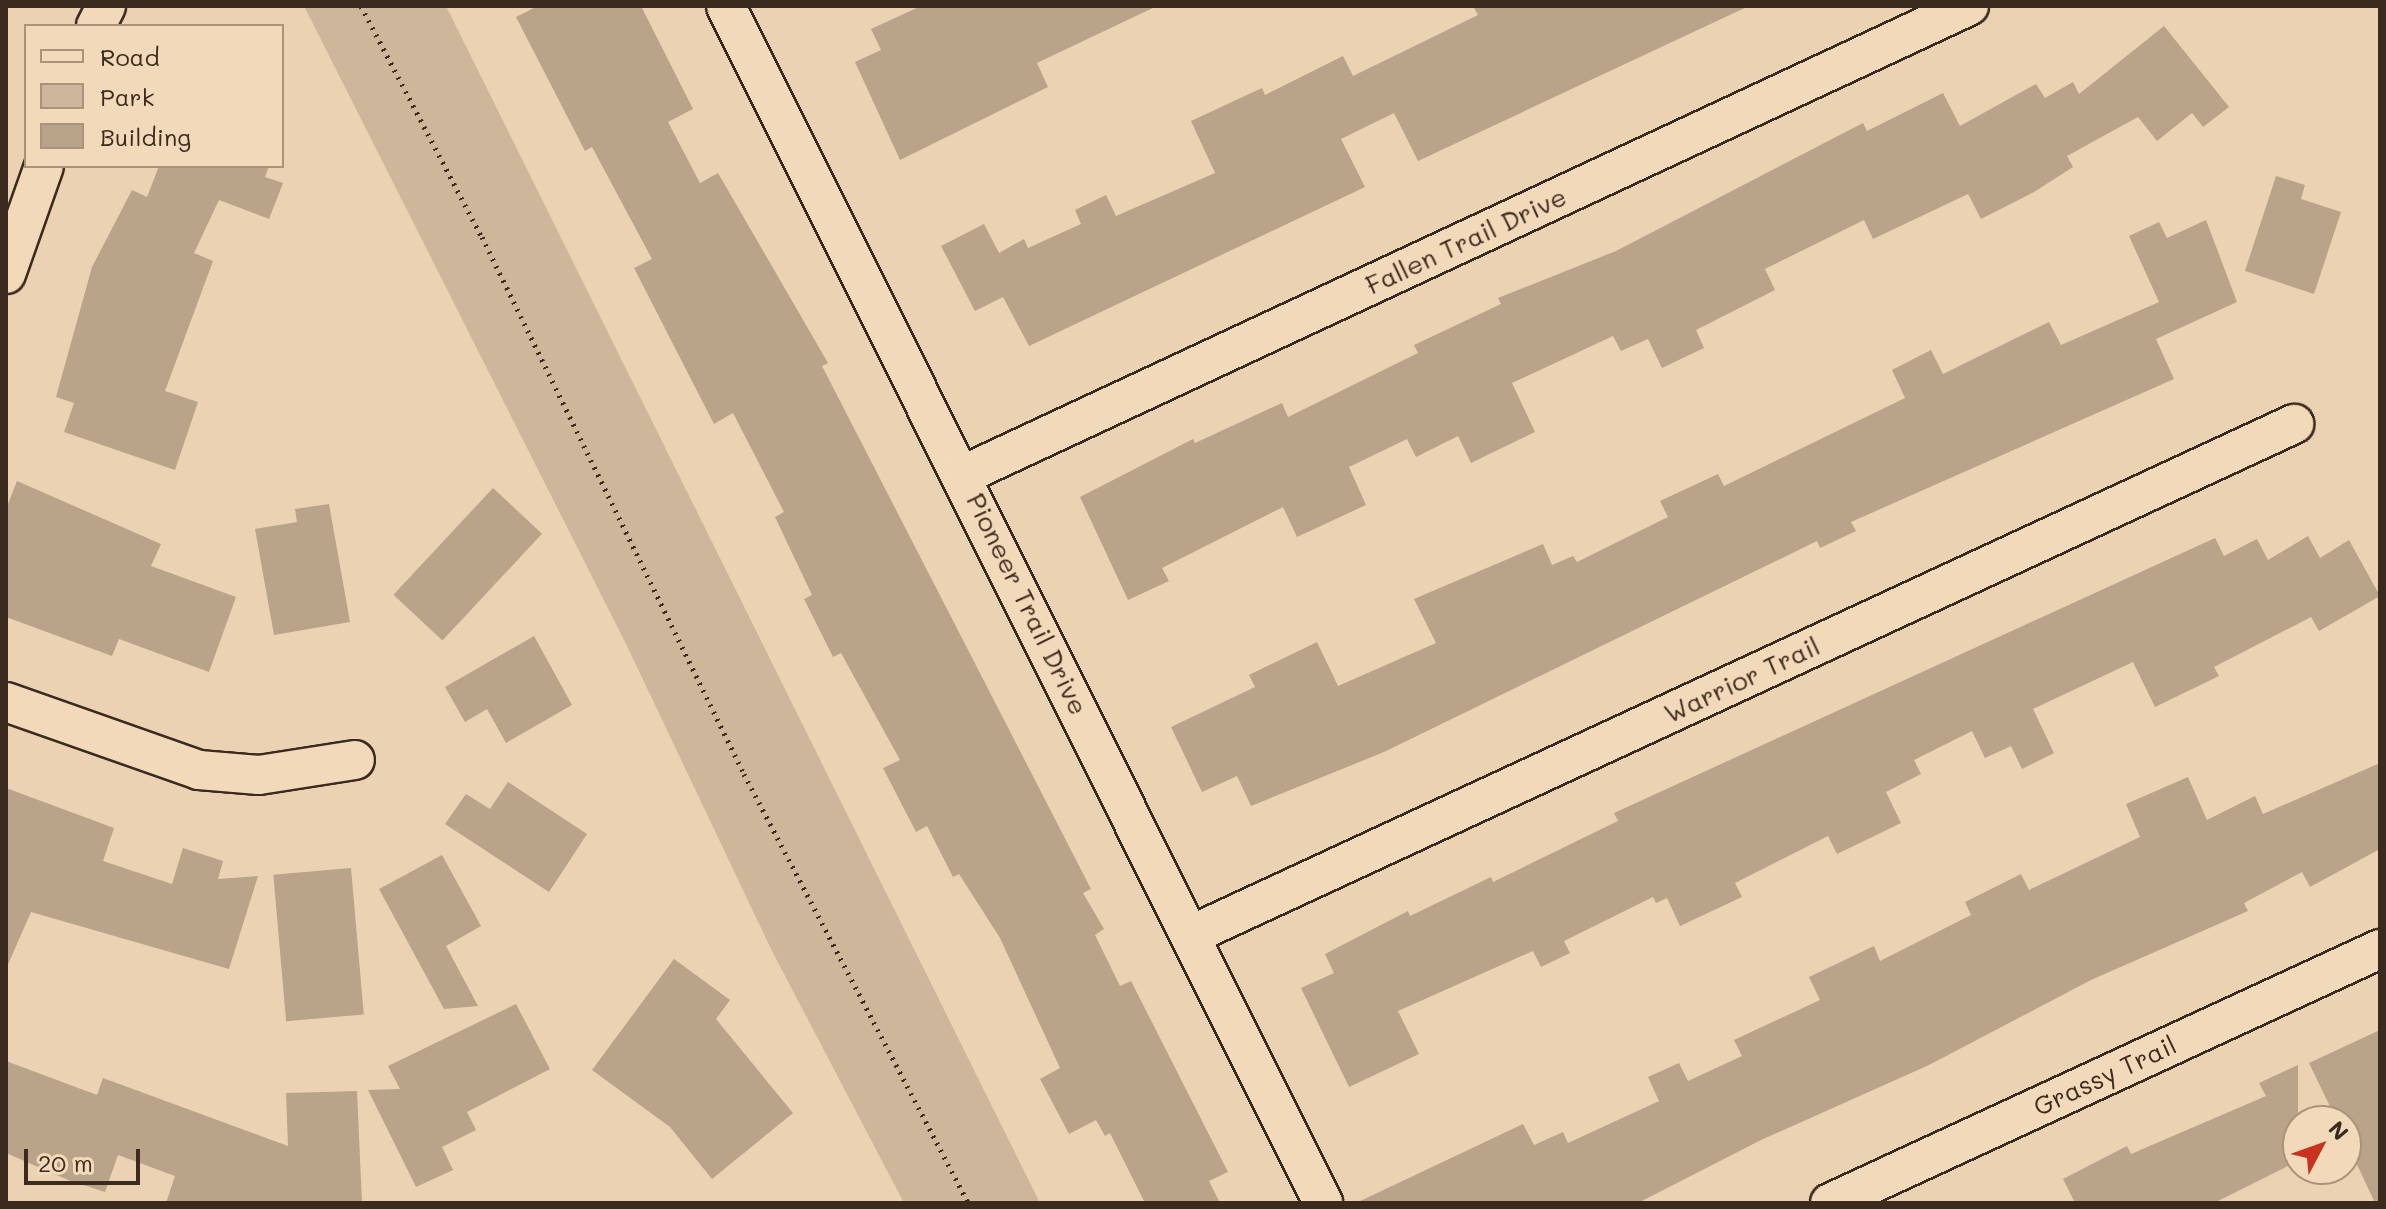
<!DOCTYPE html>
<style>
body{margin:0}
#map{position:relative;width:2386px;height:1209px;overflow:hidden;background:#ebd2b3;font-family:Mali,sans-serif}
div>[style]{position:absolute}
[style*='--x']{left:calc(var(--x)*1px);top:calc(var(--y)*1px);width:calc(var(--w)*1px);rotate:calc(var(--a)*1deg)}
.green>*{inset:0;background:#ceb69a}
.building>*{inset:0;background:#b9a389;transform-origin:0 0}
.path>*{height:5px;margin-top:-2.5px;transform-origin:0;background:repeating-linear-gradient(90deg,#3b2a1e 0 2px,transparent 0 8px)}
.roads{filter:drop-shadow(2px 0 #3b2a1e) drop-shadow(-2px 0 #3b2a1e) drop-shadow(0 2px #3b2a1e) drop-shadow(0 -2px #3b2a1e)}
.minor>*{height:38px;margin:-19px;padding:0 19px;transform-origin:19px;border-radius:19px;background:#f2d9b9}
span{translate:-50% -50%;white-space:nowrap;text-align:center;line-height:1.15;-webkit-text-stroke:7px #f2d9b9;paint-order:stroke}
.street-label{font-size:26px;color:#3b2a1e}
.frame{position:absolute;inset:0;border:8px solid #3b2a1e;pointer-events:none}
.legend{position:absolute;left:24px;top:24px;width:260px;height:144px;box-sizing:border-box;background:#f2d9b9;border:2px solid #a9937b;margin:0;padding:10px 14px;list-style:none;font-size:24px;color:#3b2a1e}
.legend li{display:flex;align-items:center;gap:16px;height:40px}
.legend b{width:40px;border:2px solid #a9937b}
.north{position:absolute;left:2282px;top:1105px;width:80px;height:80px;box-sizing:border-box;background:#f2d9b9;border:2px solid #a9937b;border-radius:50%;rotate:49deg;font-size:22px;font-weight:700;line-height:32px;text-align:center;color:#3b2a1e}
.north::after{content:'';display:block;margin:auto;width:28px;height:36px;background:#c8321e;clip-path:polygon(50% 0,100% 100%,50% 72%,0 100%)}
.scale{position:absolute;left:24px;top:1149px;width:116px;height:36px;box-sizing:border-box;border:4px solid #3b2a1e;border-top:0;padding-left:10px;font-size:24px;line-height:28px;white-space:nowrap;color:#3b2a1e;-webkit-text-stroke:6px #f2d9b9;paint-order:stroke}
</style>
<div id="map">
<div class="green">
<i style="clip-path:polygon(304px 6px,446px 6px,1040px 1203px,904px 1203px,772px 951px,627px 646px)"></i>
</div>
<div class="building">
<i style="clip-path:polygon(538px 6px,641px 6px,693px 109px,668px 122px,700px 183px,718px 173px,828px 363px,822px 366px,1091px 889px,1083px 893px,1104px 929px,1095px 935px,1120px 986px,1131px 981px,1228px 1172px,1209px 1181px,1220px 1203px,1145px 1203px,1110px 1133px,1105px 1136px,1096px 1120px,1069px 1134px,1040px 1079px,1060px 1068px,1000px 938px,959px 874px,953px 877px,927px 826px,916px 832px,883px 768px,900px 760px,841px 653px,833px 657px,804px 599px,812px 595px,775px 517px,784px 512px,733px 413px,714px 424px,634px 268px,652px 259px,592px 147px,585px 151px,516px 17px)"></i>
<i style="clip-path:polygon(921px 6px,1157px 6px,1037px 63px,1048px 87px,900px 160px,855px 62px,881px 50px,871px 29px)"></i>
<i style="clip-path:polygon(1473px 6px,1749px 6px,1418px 161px,1394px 113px,1341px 139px,1365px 187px,1029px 346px,1003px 297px,975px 311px,941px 246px,984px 224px,999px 253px,1024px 239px,1028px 248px,1081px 224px,1075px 210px,1106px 195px,1116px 216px,1215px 173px,1191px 121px,1262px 88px,1265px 95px,1343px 56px,1353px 76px,1478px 15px)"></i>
<i style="clip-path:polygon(2164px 26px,2229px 107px,2203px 127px,2192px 113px,2157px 141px,2138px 117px,2067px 156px,2073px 167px,2034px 192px,1981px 219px,1968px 194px,1873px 239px,1864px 220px,1765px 269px,1775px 290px,1696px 330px,1704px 348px,1662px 368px,1648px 339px,1621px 351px,1613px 336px,1512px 383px,1535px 432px,1471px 463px,1458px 436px,1416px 457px,1407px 439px,1349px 467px,1366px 505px,1297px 537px,1283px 507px,1162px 568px,1169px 581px,1128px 600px,1080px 497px,1193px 439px,1195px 443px,1282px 403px,1288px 417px,1418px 353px,1414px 345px,1501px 304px,1498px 298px,1616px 251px,1863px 123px,1867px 131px,1943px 93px,1960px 126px,2036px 84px,2045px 98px,2073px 82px,2079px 94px)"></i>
<i style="clip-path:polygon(159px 166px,269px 166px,265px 177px,283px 183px,269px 219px,219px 200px,194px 253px,213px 261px,165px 391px,198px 402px,175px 470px,64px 432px,74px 403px,56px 397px,92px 267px,132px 190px,147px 197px)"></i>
<i style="clip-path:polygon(2276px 176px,2305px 185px,2301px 199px,2341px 212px,2314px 294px,2245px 271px)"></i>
<i style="clip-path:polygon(2206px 220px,2237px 302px,2156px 339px,2174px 379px,1851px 522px,1856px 531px,1820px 548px,1817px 541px,1384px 752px,1251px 806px,1237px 776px,1202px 792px,1171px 727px,1255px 687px,1249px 675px,1317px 642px,1338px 686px,1436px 643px,1414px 599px,1543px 544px,1552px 565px,1573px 556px,1577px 562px,1668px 517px,1660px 501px,1718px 474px,1724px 486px,1905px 398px,1892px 370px,1931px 350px,1943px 374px,2049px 322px,2061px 345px,2159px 302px,2129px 236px,2159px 222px,2167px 238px)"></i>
<i style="clip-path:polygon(17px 481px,161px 544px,151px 566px,236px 597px,209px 672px,119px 639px,112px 656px,6px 617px,6px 509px)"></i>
<i style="left:493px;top:488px;width:67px;height:146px;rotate:43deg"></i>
<i style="clip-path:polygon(329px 504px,350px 622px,274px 635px,255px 529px,297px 522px,295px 509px)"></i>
<i style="clip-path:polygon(2308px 536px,2320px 558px,2349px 540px,2380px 596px,2319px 631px,2311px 617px,2214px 667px,2219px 676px,2155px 707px,2133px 662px,2033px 709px,2054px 753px,2022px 769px,2011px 746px,1985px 758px,1972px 731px,1914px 760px,1921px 774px,1886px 792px,1901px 823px,1837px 854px,1828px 836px,1735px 883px,1742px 897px,1680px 926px,1667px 898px,1656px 903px,1653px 897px,1564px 941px,1570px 953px,1541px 967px,1533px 951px,1398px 1011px,1419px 1054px,1349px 1087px,1301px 988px,1334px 973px,1325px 954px,1408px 911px,1410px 916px,1491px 877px,1493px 882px,1618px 821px,1614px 813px,2215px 538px,2224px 556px,2257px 539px,2268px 560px)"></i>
<i style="clip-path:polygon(534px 636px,572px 705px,506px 743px,487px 709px,465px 722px,445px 687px)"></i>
<i style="clip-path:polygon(2380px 763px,2380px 849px,2310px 887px,2302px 872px,2244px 903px,2248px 911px,2091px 980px,1929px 1065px,1761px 1140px,1638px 1203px,1356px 1203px,1523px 1124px,1534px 1145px,1563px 1132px,1568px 1143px,1659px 1101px,1648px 1077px,1679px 1063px,1688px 1081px,1742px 1056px,1734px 1040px,1820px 1000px,1809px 977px,1874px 946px,1880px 961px,1971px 915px,1965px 902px,2021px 874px,2029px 890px,2140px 837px,2126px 804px,2188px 777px,2207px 820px,2255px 796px,2263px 814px)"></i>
<i style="clip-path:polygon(508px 782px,587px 834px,549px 892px,445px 824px,466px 794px,490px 809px)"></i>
<i style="clip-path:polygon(6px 788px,114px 828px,103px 861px,172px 884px,183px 848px,223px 861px,218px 879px,258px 876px,229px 969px,31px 912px,6px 969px)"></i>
<i style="clip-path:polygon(442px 855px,481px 926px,446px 946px,478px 1006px,444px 1009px,379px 889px)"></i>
<i style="left:351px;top:868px;width:147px;height:78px;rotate:85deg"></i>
<i style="clip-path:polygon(674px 959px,730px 1000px,716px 1019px,793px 1113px,712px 1179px,670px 1127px,592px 1070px)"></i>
<i style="clip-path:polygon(516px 1004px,550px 1069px,467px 1112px,476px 1130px,442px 1147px,453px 1170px,416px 1187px,368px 1090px,400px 1089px,388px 1066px)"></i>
<i style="clip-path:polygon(2380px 1030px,2380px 1203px,2375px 1203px,2346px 1141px,2346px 1121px,2337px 1121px,2309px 1063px)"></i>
<i style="clip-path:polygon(6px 1061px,97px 1095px,103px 1078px,288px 1146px,286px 1093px,357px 1091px,362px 1203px,166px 1203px,175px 1176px,118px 1155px,105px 1192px,68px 1180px,6px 1153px)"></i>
<i style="clip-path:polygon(2298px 1065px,2298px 1161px,2214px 1203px,2075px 1203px,2063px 1179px,2127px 1146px,2131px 1154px,2266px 1096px,2259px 1083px)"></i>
</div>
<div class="path">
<i style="--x:361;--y:6;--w:261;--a:62.4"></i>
<i style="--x:482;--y:237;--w:598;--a:63.99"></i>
<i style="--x:744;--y:774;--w:484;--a:62.4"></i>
</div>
<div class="roads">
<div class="minor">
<i style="--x:726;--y:6;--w:1338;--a:63.49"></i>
<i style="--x:96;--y:26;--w:22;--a:-63"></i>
<i style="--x:6;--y:274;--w:114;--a:-70.6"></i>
<i style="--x:963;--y:475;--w:1110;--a:-25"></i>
<i style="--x:6;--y:702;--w:205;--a:19.4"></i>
<i style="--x:199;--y:770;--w:60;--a:4.8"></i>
<i style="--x:259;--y:775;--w:97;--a:-8.9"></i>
<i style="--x:1191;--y:935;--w:1216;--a:-24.86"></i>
<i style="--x:1830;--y:1203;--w:606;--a:-24.79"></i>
</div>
</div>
<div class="street-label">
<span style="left:1466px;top:241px;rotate:-25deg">Fallen Trail Drive</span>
<span style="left:1027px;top:604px;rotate:64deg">Pioneer Trail Drive</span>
<span style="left:1742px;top:680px;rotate:-25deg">Warrior Trail</span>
<span style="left:2105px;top:1076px;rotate:-25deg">Grassy Trail</span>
</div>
<div class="frame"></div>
<ul class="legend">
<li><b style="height:10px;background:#f2d9b9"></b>Road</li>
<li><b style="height:22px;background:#ceb69a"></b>Park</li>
<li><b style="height:22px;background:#b9a389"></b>Building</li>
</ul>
<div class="north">N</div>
<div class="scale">20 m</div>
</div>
